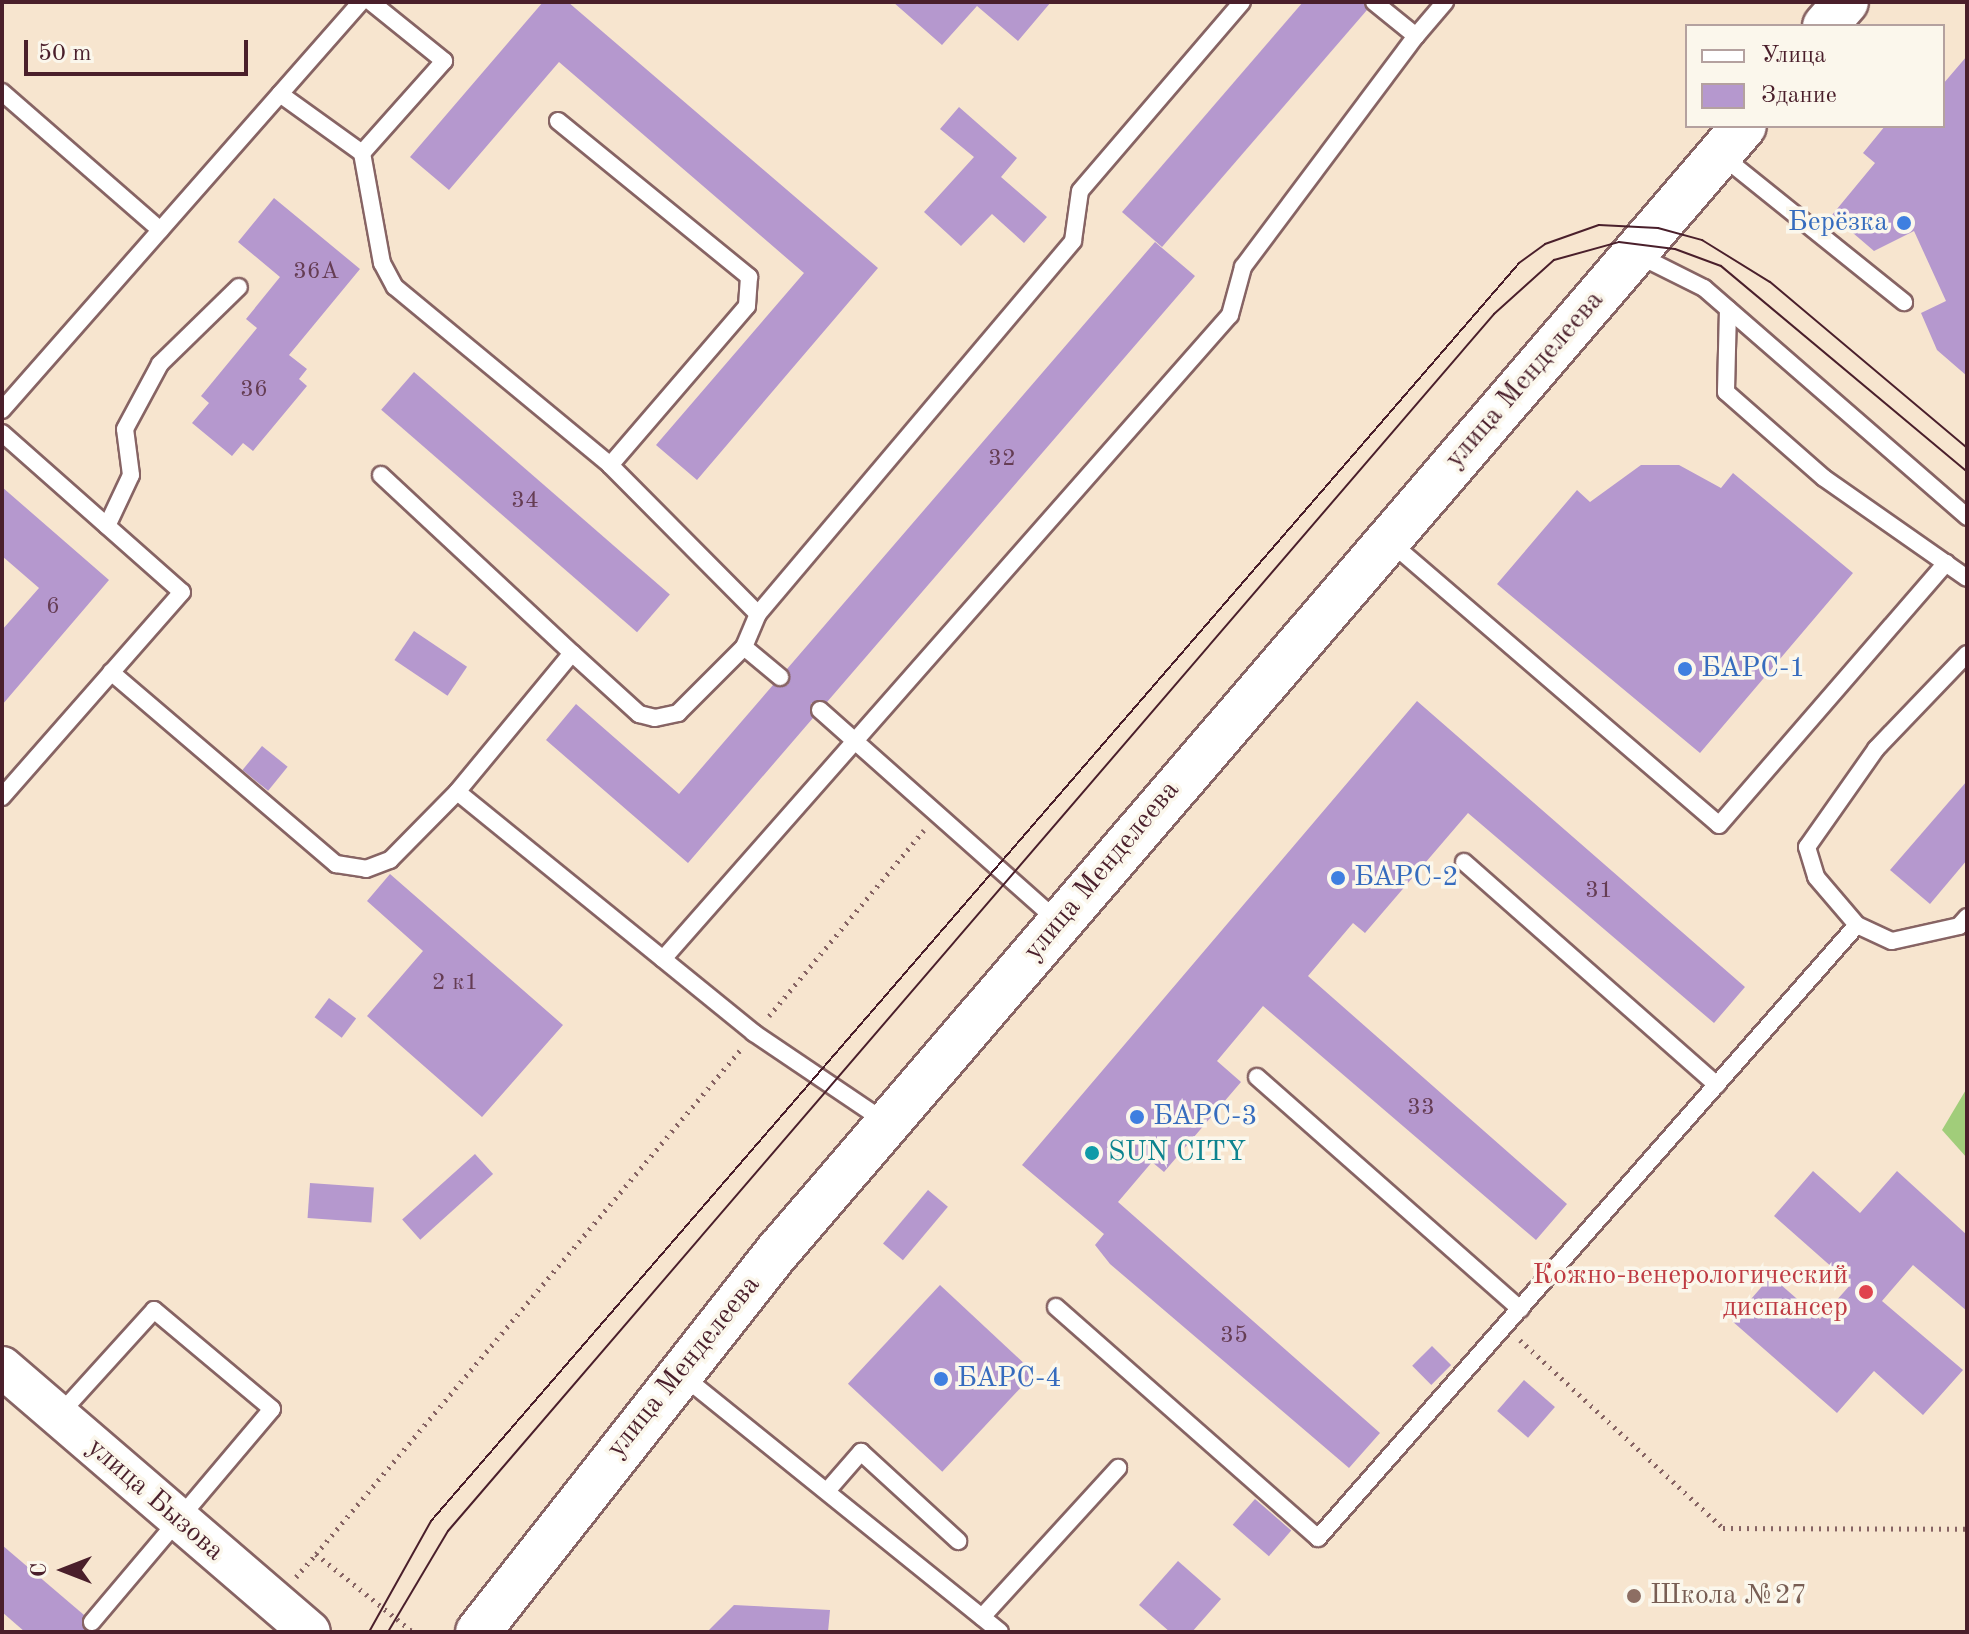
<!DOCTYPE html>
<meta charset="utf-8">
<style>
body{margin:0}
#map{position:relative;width:1969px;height:1634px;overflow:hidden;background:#f7e5cf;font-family:"Old Standard TT",serif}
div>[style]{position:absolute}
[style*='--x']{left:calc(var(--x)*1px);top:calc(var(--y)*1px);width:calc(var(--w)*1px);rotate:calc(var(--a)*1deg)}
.green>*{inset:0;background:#a1cd7a}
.building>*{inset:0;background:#b598ce;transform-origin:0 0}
.path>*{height:5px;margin-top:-2.5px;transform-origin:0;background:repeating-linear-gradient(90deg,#876464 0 2px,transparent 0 8px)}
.roads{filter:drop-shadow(2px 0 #876464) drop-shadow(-2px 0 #876464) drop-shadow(0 2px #876464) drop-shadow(0 -2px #876464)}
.service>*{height:16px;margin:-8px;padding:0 8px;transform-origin:8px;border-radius:8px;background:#fff}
.tertiary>*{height:40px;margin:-20px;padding:0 20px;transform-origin:20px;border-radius:20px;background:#fff}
.secondary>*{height:44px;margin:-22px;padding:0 22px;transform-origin:22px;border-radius:22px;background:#fff}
.tram>*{height:2px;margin:-1px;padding:0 1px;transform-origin:1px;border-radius:1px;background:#4a1f2b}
.dots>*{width:22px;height:22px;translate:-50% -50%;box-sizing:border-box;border:4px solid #fbf7ec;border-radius:50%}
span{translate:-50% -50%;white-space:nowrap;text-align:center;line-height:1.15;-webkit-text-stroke:7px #fbf7ec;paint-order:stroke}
.number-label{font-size:24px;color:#653d54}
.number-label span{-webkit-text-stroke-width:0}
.shop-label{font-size:28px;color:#366cbe}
.right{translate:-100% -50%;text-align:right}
.left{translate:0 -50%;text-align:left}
.street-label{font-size:28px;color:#4a1f2b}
.culture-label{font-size:28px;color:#0d838f}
.health-label{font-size:28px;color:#be3a42}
.education-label{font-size:28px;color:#785e54}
.frame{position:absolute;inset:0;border:4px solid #4a1f2b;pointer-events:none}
.legend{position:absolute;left:1685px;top:24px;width:260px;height:104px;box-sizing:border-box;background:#fbf7ec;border:2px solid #b4a19f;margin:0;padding:10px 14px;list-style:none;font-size:24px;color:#4a1f2b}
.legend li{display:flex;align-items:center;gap:16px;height:40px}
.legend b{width:40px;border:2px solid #b4a19f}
.north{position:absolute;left:24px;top:1530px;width:80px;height:80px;-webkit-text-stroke:6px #fbf7ec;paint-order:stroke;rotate:270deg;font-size:22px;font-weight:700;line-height:32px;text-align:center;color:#4a1f2b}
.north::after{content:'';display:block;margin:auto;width:28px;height:36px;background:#4a1f2b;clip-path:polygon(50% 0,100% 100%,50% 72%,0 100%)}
.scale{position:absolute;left:24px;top:40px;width:224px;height:36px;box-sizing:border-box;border:4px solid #4a1f2b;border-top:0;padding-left:10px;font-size:24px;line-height:28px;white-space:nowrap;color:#4a1f2b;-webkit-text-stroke:6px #fbf7ec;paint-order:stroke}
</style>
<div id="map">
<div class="green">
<i style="clip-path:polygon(1967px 1088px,1967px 1158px,1942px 1130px)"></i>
</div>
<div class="building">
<i style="clip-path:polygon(543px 2px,568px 2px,878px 268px,697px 480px,656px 445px,804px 273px,559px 62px,449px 190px,410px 157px)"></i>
<i style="clip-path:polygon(893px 2px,1051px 2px,1018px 41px,977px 6px,942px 45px)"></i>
<i style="clip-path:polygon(1303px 2px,1363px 2px,1367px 10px,1162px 247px,1122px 212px)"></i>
<i style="clip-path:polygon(1967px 56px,1967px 376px,1937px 350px,1921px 313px,1946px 301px,1914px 231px,1874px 251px,1832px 215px,1875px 163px,1863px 153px,1885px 126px,1943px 126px,1943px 84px)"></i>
<i style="clip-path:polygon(959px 107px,1017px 158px,1001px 177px,1047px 217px,1024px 243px,992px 214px,961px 246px,924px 212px,974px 157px,940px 129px)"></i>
<i style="clip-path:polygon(274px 198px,360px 269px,289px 355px,307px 369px,299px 379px,307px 386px,253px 451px,243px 443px,232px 456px,192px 423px,209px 403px,201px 396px,257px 328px,246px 319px,280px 277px,238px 242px)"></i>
<i style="clip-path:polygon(1155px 242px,1195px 276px,827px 702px,811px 703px,813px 718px,688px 863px,546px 740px,576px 704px,679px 794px,773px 685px,788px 685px,787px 669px)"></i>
<i style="left:414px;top:372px;width:339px;height:50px;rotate:41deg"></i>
<i style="clip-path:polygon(1641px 465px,1679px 465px,1721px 488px,1733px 473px,1853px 573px,1700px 753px,1497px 584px,1577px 490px,1590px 502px)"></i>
<i style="clip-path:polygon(2px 487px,109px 580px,2px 705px,2px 630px,39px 588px,2px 556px)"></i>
<i style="left:414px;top:631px;width:64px;height:35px;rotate:34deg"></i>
<i style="clip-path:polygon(1417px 701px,1745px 987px,1714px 1023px,1468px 813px,1365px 933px,1353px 923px,1308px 976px,1567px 1204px,1536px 1240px,1263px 1006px,1217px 1061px,1241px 1082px,1164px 1172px,1152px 1162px,1118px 1202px,1380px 1433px,1349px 1468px,1110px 1264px,1095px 1245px,1104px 1234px,1022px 1165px)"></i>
<i style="left:262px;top:746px;width:33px;height:31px;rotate:39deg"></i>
<i style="clip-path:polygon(1967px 781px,1967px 860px,1930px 904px,1890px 870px)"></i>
<i style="clip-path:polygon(390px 874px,563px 1025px,482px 1117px,367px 1016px,423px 951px,367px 901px)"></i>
<i style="left:329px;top:998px;width:34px;height:24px;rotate:37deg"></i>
<i style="left:475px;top:1154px;width:27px;height:98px;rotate:48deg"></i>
<i style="clip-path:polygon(1813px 1171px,1860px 1213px,1897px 1171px,1967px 1235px,1967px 1311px,1913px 1265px,1882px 1301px,1963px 1370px,1923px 1415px,1874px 1371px,1837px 1413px,1732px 1321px,1771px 1276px,1820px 1319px,1851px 1284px,1774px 1216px)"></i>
<i style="left:310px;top:1183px;width:64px;height:35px;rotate:4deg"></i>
<i style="left:928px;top:1190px;width:26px;height:70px;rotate:40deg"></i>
<i style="left:940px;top:1285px;width:129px;height:135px;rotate:43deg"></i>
<i style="left:1432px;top:1346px;width:27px;height:28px;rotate:45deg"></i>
<i style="left:1524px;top:1380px;width:41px;height:41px;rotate:41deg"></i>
<i style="left:1255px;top:1499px;width:48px;height:34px;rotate:41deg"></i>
<i style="clip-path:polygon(2px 1545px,84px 1615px,88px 1632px,25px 1632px,2px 1612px)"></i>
<i style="clip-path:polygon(1178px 1561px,1221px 1599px,1192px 1632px,1170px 1632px,1139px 1605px)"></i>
<i style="clip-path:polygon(734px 1605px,830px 1610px,828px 1632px,707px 1632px)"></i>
</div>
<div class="path">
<i style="--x:769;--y:1016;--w:242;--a:-50.2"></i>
<i style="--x:1520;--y:1340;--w:277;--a:42.8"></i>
<i style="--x:1723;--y:1528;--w:244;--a:0.2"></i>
<i style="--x:316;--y:1554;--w:661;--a:-49.91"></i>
<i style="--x:296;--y:1577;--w:30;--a:-49"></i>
<i style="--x:316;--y:1554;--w:124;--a:38.8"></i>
</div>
<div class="roads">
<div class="service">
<i style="--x:371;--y:2;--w:94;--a:38.9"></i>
<i style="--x:444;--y:61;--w:123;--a:131.7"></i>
<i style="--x:362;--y:153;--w:112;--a:79.7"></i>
<i style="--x:382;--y:263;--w:27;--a:62"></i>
<i style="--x:395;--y:287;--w:279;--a:39.6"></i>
<i style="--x:1374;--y:2;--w:54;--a:39"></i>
<i style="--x:1416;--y:36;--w:45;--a:-49.5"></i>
<i style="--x:2;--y:92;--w:210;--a:41.1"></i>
<i style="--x:280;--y:94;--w:101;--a:35.7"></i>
<i style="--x:558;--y:121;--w:247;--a:39.2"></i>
<i style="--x:749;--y:277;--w:29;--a:94"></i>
<i style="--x:747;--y:306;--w:210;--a:130.7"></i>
<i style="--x:610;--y:465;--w:210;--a:45.2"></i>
<i style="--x:1721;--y:155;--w:235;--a:38.8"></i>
<i style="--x:1638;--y:255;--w:74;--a:26.6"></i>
<i style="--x:1704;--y:288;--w:349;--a:41"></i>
<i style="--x:1728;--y:309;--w:83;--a:91.4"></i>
<i style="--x:1726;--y:392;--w:130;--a:41.3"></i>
<i style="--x:1824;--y:478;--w:174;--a:35"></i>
<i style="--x:2;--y:410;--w:543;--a:-48.66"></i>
<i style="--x:2;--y:433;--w:240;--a:41.5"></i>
<i style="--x:182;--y:592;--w:273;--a:131.3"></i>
<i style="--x:381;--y:475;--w:261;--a:43"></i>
<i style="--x:107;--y:526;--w:56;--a:-64.8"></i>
<i style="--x:131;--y:475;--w:46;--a:-97.4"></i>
<i style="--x:125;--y:429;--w:74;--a:-61.7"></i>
<i style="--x:160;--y:364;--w:110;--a:-44.3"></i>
<i style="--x:1389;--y:541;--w:435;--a:40.7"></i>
<i style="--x:1719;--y:825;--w:347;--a:-49.1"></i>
<i style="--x:744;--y:647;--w:47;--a:39.8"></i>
<i style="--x:1967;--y:654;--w:132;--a:133.8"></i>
<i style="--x:1876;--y:749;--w:120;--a:125.1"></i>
<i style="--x:1807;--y:847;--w:31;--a:73"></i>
<i style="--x:1816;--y:877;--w:63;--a:49.5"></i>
<i style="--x:1857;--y:925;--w:38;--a:25"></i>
<i style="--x:1892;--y:941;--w:69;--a:-12.6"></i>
<i style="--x:1959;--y:926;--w:12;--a:-48"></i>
<i style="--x:111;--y:672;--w:296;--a:40.5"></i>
<i style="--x:336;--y:864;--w:30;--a:9"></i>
<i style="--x:366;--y:869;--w:26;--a:-21"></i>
<i style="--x:390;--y:860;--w:95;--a:-45.4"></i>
<i style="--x:820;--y:710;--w:318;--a:41.6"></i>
<i style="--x:1464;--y:862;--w:337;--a:41.4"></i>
<i style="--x:663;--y:959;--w:858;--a:-48.64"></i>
<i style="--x:1230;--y:315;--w:50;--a:-74.8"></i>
<i style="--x:1243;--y:267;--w:289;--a:-53.2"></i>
<i style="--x:1257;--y:1077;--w:351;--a:41.4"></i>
<i style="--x:887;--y:1123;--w:161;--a:-145.9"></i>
<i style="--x:754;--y:1033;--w:382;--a:-140.9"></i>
<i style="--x:457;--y:792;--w:180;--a:-50.4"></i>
<i style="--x:572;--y:653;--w:91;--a:42.3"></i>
<i style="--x:639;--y:714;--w:16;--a:14"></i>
<i style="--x:655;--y:718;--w:24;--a:-12"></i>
<i style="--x:678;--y:713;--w:93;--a:-45"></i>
<i style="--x:744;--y:647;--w:36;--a:-67"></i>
<i style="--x:758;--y:614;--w:488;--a:-49.8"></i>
<i style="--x:1073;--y:241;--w:50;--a:-82"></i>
<i style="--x:1080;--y:191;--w:249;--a:-49.4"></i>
<i style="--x:1056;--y:1307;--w:349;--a:41.4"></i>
<i style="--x:1318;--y:1538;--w:816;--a:-48.68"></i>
<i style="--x:683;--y:1376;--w:407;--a:38.9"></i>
<i style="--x:58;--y:1416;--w:143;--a:-47.8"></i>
<i style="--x:154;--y:1310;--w:154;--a:40"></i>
<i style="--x:272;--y:1409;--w:279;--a:130.2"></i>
<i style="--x:827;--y:1491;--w:52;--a:-48.9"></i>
<i style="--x:861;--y:1452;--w:132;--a:42.5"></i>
<i style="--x:982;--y:1617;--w:202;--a:-47.6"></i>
</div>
<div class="tertiary">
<i style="--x:2;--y:1367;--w:406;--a:40.7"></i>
</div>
<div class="secondary">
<i style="--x:1825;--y:26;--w:32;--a:-49"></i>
<i style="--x:478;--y:1632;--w:486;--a:-51.8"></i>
<i style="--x:779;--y:1250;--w:1481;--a:-49.35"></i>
</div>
</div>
<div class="tram">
<i style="--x:369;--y:1632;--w:127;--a:-60.8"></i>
<i style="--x:431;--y:1521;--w:1663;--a:-49.14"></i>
<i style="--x:1519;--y:263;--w:32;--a:-36"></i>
<i style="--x:1545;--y:244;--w:57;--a:-19.4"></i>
<i style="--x:1599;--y:225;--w:59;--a:2.9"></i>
<i style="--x:1658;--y:228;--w:46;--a:15.3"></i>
<i style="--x:1702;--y:240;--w:80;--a:31.7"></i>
<i style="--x:1770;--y:282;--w:258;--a:40.1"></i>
<i style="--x:388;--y:1632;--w:117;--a:-59.3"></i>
<i style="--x:448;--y:1531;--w:1605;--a:-49.32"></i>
<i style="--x:1494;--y:314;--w:81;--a:-42"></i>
<i style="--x:1554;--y:260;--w:67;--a:-15.5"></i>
<i style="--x:1619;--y:242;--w:56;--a:7.1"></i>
<i style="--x:1675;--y:249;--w:49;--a:20.3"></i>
<i style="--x:1721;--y:266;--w:321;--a:39.9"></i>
</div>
<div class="dots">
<i style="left:1904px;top:223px;background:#3f7fe0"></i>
<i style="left:1685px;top:669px;background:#3f7fe0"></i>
<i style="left:1338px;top:878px;background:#3f7fe0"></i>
<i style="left:1137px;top:1117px;background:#3f7fe0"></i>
<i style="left:1092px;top:1153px;background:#0f9aa8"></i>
<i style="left:1866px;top:1292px;background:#e0444e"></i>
<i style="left:941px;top:1379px;background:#3f7fe0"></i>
<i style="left:1634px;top:1596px;background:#8d6e63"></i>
</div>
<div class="number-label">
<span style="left:316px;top:273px">36А</span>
<span style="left:254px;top:391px">36</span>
<span style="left:1002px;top:460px">32</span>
<span style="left:525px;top:502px">34</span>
<span style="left:53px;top:608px">6</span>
<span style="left:1599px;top:892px">31</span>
<span style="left:455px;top:984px">2 к1</span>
<span style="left:1421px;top:1109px">33</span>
<span style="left:1234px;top:1337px">35</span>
</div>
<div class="shop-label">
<span class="right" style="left:1888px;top:223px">Берёзка</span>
<span class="left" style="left:1701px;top:669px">БАРС-1</span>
<span class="left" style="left:1354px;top:878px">БАРС-2</span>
<span class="left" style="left:1153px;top:1117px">БАРС-3</span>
<span class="left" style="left:957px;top:1379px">БАРС-4</span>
</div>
<div class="street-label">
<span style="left:1525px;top:380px;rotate:-49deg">улица Менделеева</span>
<span style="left:1102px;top:871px;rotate:-50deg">улица Менделеева</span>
<span style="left:684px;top:1367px;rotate:-51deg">улица Менделеева</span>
<span style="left:155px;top:1500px;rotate:41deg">улица Бызова</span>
</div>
<div class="culture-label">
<span class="left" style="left:1108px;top:1153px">SUN CITY</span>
</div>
<div class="health-label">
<span class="right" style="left:1848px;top:1292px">Кожно-венерологический<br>диспансер</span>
</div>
<div class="education-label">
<span class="left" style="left:1650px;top:1596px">Школа №27</span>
</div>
<div class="frame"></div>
<ul class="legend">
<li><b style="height:10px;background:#fff"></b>Улица</li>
<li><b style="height:22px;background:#b598ce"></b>Здание</li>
</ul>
<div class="north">С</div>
<div class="scale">50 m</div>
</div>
